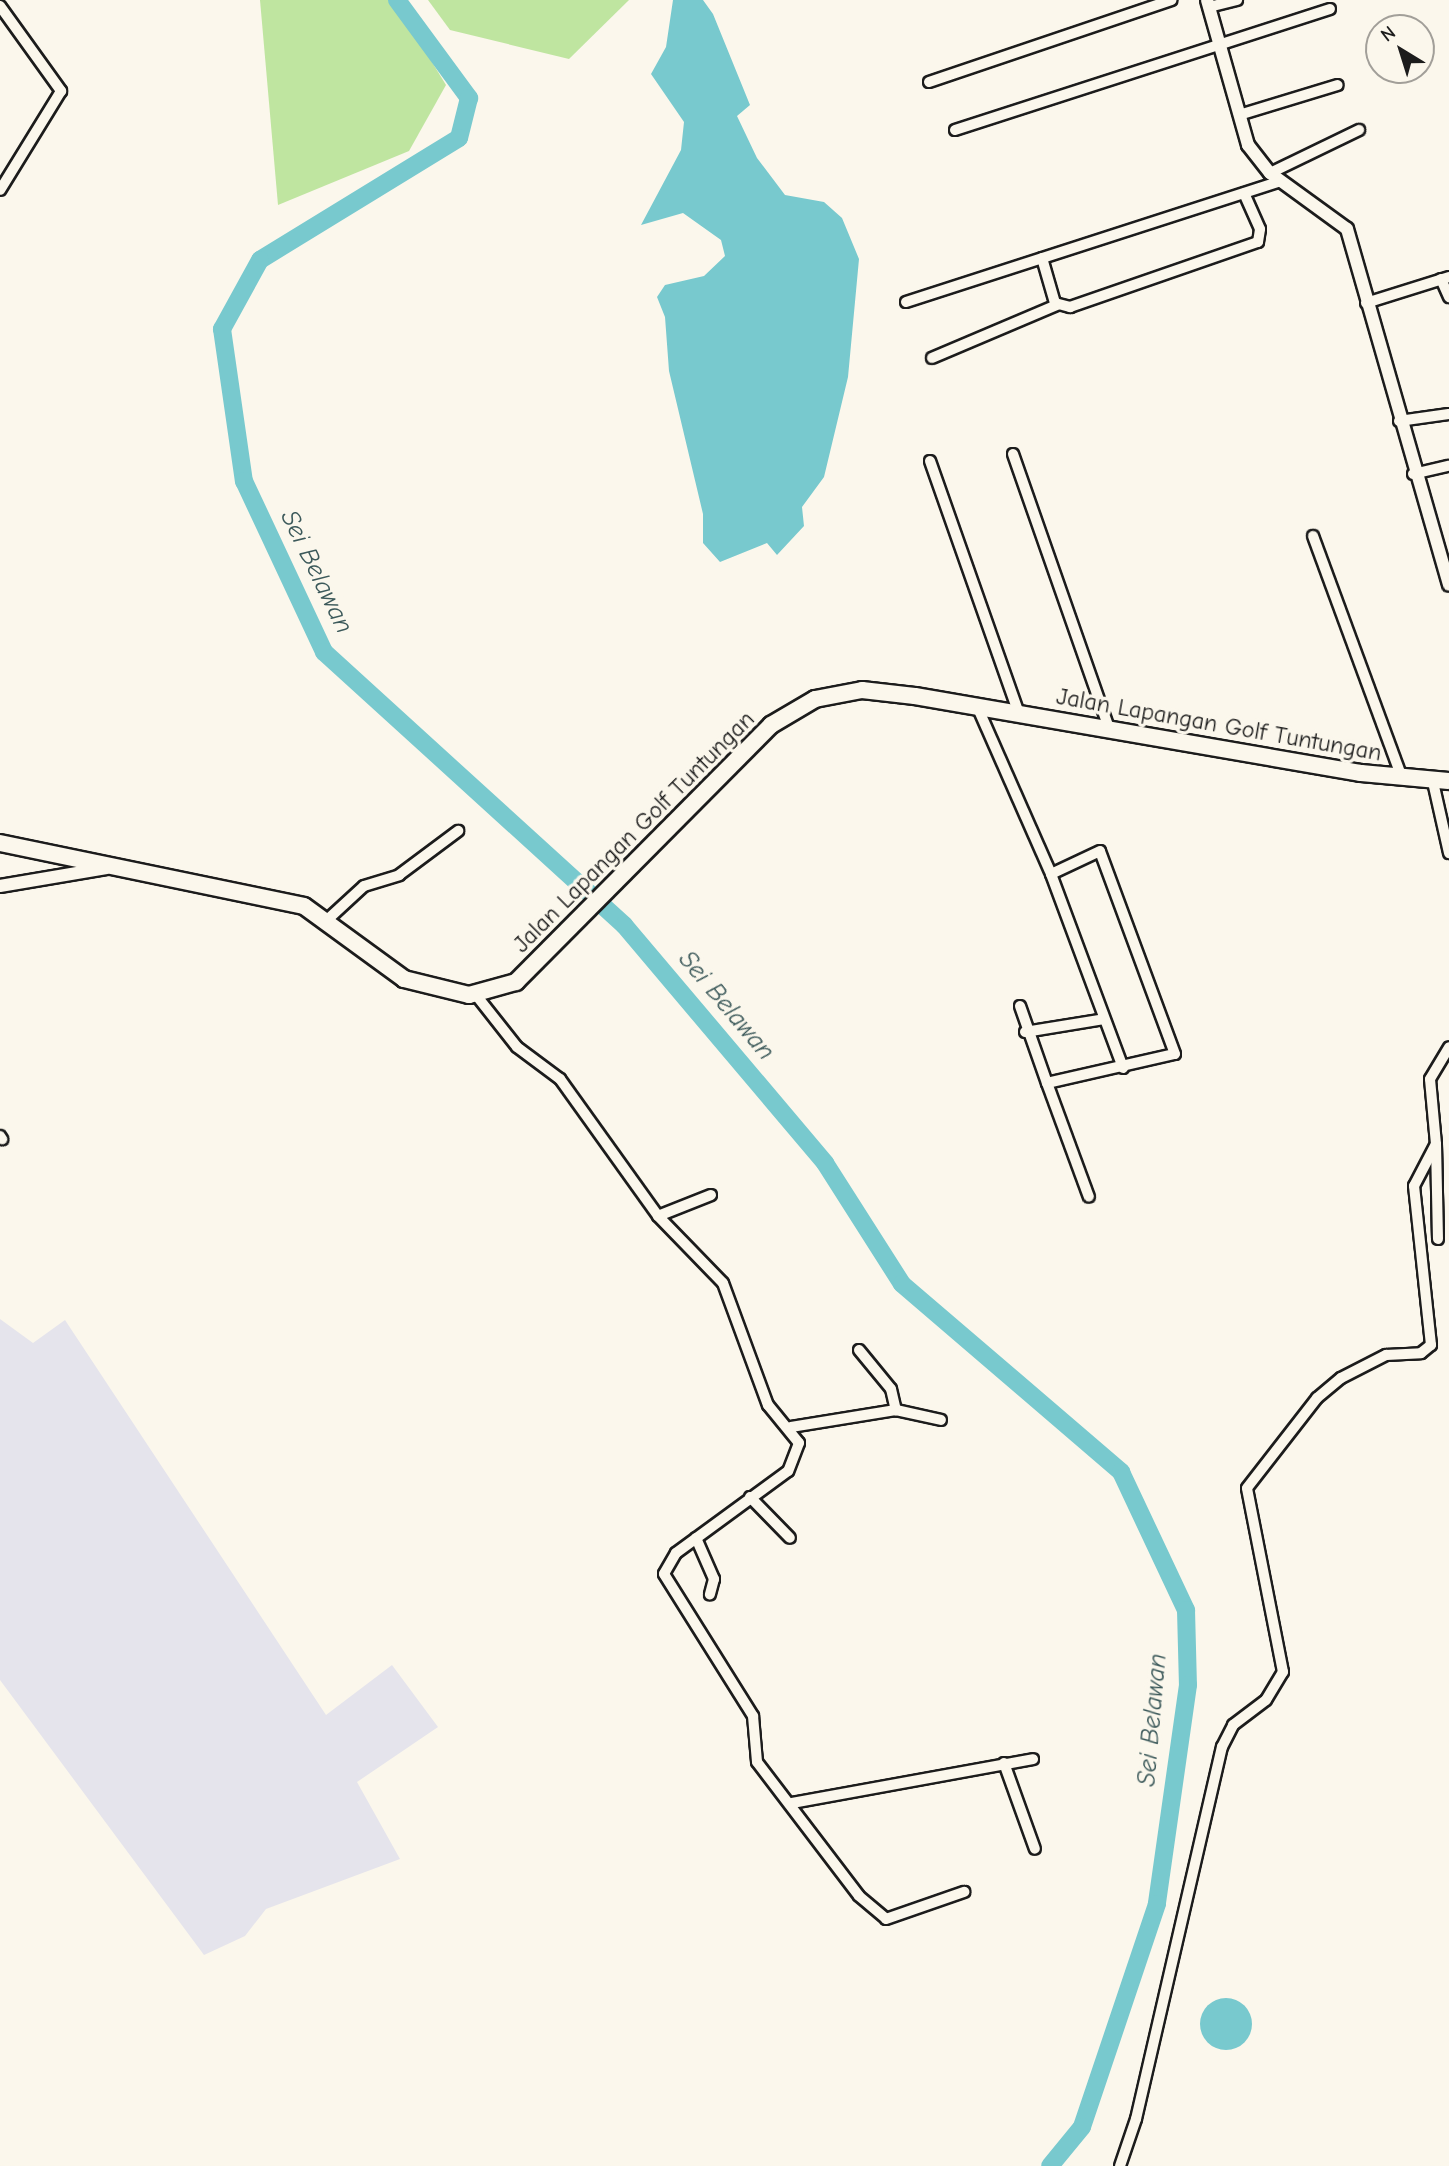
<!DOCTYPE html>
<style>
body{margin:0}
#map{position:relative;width:1449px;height:2166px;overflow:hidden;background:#fbf7ec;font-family:"Comic Neue",sans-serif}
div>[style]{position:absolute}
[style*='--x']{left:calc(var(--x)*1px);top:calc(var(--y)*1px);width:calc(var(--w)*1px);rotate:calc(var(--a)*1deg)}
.built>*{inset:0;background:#e5e4ec}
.green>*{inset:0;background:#bfe5a0}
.water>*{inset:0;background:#78c9ce}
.round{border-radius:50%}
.river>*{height:18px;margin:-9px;padding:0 9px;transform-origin:9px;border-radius:9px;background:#78c9ce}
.roads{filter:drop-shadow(2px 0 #1c1c1c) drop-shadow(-2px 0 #1c1c1c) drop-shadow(0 2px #1c1c1c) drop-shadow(0 -2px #1c1c1c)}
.minor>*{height:10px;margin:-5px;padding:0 5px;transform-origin:5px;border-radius:5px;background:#fbf7ec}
.tertiary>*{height:12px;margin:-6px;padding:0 6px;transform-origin:6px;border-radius:6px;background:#fbf7ec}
.primary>*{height:16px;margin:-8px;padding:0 8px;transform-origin:8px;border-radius:8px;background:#fbf7ec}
span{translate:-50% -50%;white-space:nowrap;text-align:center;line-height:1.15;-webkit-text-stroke:7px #fbf7ec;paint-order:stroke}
.street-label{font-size:24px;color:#1c1c1c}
.water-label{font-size:26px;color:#3c595a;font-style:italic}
.north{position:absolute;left:1365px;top:14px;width:70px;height:70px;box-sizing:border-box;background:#fbf7ec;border:2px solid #a29f99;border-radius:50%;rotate:322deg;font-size:19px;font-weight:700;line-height:28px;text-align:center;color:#1c1c1c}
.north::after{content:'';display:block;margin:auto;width:24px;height:32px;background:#1c1c1c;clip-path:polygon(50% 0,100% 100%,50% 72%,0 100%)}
</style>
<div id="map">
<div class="built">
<i style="clip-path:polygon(0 1319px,33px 1343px,65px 1320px,326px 1715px,392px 1665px,438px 1727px,357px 1782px,400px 1859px,266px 1909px,245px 1936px,204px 1955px,0 1680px)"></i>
</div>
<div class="green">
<i style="clip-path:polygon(260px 0,394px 0,446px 85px,409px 151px,278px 205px)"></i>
<i style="clip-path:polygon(428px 0,629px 0,569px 59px,450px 30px)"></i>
</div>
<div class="water">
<i style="clip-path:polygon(673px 0,703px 0,713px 14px,750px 105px,737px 116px,757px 158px,785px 195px,824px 202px,842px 218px,859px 259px,848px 377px,824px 477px,802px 507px,804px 526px,777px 555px,767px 543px,720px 562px,703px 543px,703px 514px,669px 371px,665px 317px,657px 297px,665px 285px,704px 276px,725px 256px,721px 240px,683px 213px,641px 225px,681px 150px,684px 122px,651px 74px,666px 47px)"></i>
<i class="round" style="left:1200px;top:1998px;width:52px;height:52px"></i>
</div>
<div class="river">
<i style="--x:397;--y:0;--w:122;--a:53.7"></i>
<i style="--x:469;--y:98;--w:41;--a:104"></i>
<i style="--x:459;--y:138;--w:233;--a:148.5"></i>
<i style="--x:260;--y:260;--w:79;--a:118.8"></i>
<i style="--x:222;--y:329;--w:154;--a:81.8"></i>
<i style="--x:244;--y:481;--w:189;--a:64.9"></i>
<i style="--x:324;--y:652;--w:406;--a:42.3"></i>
<i style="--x:624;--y:925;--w:312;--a:49.8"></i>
<i style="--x:825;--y:1163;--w:143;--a:57.5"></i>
<i style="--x:902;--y:1284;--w:289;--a:40.6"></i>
<i style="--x:1121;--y:1472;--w:153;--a:64.8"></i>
<i style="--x:1186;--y:1610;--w:75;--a:88.5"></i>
<i style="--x:1188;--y:1685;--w:221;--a:98.1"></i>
<i style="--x:1157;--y:1904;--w:235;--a:108.6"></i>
<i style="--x:1082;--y:2127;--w:50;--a:129.4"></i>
</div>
<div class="roads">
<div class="minor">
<i style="--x:0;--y:6;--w:105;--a:54.3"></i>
<i style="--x:61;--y:91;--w:116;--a:121.6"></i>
<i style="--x:1209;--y:7;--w:29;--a:-14"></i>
<i style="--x:929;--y:82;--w:256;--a:-18.7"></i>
<i style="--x:1239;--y:115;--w:103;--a:-16.9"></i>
<i style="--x:955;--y:130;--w:394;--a:-17.9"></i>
<i style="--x:1270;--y:173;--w:99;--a:-25.8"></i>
<i style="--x:1042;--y:258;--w:47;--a:73.9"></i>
<i style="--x:1055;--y:303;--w:16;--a:15"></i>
<i style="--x:1070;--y:307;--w:199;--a:-19.1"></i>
<i style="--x:1258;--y:242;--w:13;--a:-81"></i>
<i style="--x:1260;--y:229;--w:39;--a:-114"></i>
<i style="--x:1441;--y:279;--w:20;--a:66"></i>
<i style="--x:906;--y:302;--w:394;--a:-17.9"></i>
<i style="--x:1366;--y:303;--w:87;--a:-17.4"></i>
<i style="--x:932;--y:358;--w:136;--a:-23"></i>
<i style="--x:1399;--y:421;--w:50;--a:-8"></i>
<i style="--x:1013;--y:454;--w:293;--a:70.7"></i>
<i style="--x:930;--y:461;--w:268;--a:70.6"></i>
<i style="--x:1413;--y:474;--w:37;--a:-13"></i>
<i style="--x:1313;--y:536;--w:258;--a:69.8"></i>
<i style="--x:977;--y:706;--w:184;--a:66.2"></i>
<i style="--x:1051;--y:874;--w:207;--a:69.6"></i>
<i style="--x:1433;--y:782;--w:73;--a:77.3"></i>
<i style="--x:327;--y:920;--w:50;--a:-42.6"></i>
<i style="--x:364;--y:886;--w:37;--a:-17"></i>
<i style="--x:399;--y:875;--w:74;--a:-36.7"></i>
<i style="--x:476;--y:995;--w:66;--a:51.7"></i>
<i style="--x:517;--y:1047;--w:54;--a:36.7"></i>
<i style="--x:560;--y:1079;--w:168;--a:54.4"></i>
<i style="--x:658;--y:1216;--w:93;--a:45.9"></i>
<i style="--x:723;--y:1283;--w:130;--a:69.8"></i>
<i style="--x:768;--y:1405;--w:49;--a:50.8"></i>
<i style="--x:799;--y:1443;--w:30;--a:111"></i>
<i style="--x:788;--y:1471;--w:139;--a:143.8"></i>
<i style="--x:676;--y:1553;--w:24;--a:120"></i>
<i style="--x:664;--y:1574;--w:168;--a:57.9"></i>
<i style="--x:753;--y:1716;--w:46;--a:85"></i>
<i style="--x:757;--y:1762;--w:168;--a:52.7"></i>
<i style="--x:859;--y:1896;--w:35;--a:40"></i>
<i style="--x:886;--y:1919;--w:83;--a:-19.1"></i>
<i style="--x:1020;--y:1006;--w:82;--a:70.7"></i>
<i style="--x:1047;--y:1083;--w:131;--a:-12.8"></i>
<i style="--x:1175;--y:1054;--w:216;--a:-110.3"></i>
<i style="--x:1100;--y:851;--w:54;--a:154.9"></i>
<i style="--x:1025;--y:1032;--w:80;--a:-9.3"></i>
<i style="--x:1047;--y:1083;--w:121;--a:69.8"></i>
<i style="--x:0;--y:1136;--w:4;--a:56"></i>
<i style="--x:1436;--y:1144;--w:95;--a:88.8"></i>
<i style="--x:658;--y:1216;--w:57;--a:-21.6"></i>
<i style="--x:859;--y:1350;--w:50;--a:50.6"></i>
<i style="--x:891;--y:1389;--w:22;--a:77"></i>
<i style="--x:791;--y:1427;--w:106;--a:-9.2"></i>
<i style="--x:896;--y:1410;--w:46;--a:12.5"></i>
<i style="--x:750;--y:1497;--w:57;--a:45.7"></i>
<i style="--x:696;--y:1538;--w:45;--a:66.3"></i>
<i style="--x:714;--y:1579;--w:16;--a:105"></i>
<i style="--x:1004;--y:1763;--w:91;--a:70.2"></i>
<i style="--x:792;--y:1803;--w:245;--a:-10.3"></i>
<i style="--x:1120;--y:2166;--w:50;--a:-71.2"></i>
<i style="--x:1136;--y:2119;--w:382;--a:-77"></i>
<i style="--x:1222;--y:1747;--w:25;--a:-63"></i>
<i style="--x:1233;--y:1725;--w:41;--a:-37.1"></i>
<i style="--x:1266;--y:1700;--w:33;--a:-59"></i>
<i style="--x:1283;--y:1672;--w:187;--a:-101.1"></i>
<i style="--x:1247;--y:1488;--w:114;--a:-52.1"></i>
<i style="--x:1317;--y:1398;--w:31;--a:-40"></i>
<i style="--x:1341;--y:1378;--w:51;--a:-27.1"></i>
<i style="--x:1386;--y:1355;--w:35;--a:-3"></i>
<i style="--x:1421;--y:1353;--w:13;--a:-39"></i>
<i style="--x:1431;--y:1345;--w:160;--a:-96.1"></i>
<i style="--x:1414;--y:1186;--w:47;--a:-62.4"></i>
<i style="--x:1436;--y:1144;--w:65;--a:-95.3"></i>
<i style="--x:1430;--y:1079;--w:37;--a:-59"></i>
</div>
<div class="tertiary">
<i style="--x:1207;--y:0;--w:151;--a:74.2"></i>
<i style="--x:1248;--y:145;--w:36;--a:52"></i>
<i style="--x:1270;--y:173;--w:95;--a:36"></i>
<i style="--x:1347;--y:229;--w:370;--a:74"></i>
<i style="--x:0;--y:886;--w:108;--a:-9.6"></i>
</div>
<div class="primary">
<i style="--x:0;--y:843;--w:310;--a:11.7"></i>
<i style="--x:304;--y:906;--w:124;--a:36.1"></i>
<i style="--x:404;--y:979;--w:67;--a:13.8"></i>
<i style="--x:469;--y:995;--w:49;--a:-15.5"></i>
<i style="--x:516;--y:982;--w:362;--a:-45.2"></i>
<i style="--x:771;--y:725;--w:51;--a:-30.6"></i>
<i style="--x:815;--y:699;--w:48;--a:-10.8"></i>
<i style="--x:862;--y:690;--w:53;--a:6.5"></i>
<i style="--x:915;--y:696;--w:453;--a:9.8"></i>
<i style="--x:1361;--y:773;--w:88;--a:5.2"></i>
</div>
</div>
<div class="street-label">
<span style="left:1219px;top:725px;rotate:10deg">Jalan Lapangan Golf Tuntungan</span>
<span style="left:634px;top:832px;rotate:-45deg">Jalan Lapangan Golf Tuntungan</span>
</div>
<div class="water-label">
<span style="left:316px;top:572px;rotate:64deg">Sei Belawan</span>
<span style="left:726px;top:1006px;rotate:50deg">Sei Belawan</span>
<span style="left:1153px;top:1720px;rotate:-85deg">Sei Belawan</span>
</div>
<div class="north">N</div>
</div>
